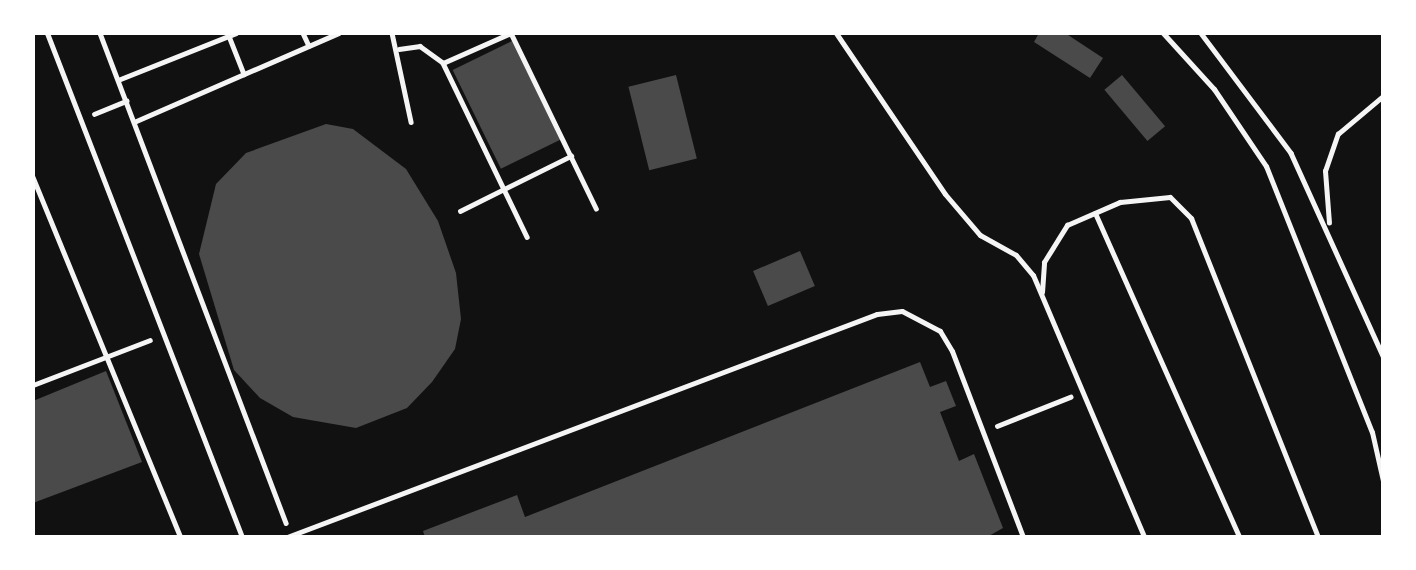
<!DOCTYPE html>
<style>
body{margin:0}
#map{position:relative;width:1416px;height:570px;overflow:hidden;background:#111;font-family:"DM Sans",sans-serif}
div>[style]{position:absolute}
[style*='--x']{left:calc(var(--x)*1px);top:calc(var(--y)*1px);width:calc(var(--w)*1px);rotate:calc(var(--a)*1deg)}
.building>*{inset:0;background:#4a4a4a;transform-origin:0 0}
.path>*{height:4.5px;margin:-2.25px;padding:0 2.25px;transform-origin:2.25px;border-radius:2.25px;background:#f5f5f5}
.service>*{height:5px;margin:-2.5px;padding:0 2.5px;transform-origin:2.5px;border-radius:2.5px;background:#f5f5f5}
span{translate:-50% -50%;white-space:nowrap;text-align:center;line-height:1.15;-webkit-text-stroke:5px #fff;paint-order:stroke}
.frame{position:absolute;inset:0;border:35px solid #fff;pointer-events:none}
</style>
<div id="map">
<div class="building">
<i style="clip-path:polygon(1039px 33px,1065px 33px,1103px 58px,1090px 78px,1034px 42px)"></i>
<i style="left:512px;top:41px;width:110px;height:66px;rotate:64deg"></i>
<i style="left:676px;top:75px;width:86px;height:49px;rotate:76deg"></i>
<i style="left:1122px;top:75px;width:67px;height:23px;rotate:50deg"></i>
<i style="clip-path:polygon(326px 124px,353px 129px,406px 169px,438px 221px,456px 273px,461px 319px,455px 349px,432px 382px,407px 408px,356px 428px,293px 417px,260px 398px,234px 370px,199px 254px,216px 184px,246px 153px)"></i>
<i style="left:800px;top:251px;width:38px;height:51px;rotate:67deg"></i>
<i style="clip-path:polygon(920px 362px,930px 387px,946px 381px,956px 406px,940px 412px,959px 461px,974px 454px,1003px 528px,987px 537px,425px 537px,423px 531px,517px 495px,525px 517px)"></i>
<i style="clip-path:polygon(106px 371px,142px 462px,33px 503px,33px 401px)"></i>
</div>
<div class="path">
<i style="--x:100;--y:33;--w:524;--a:69.21"></i>
<i style="--x:303;--y:33;--w:14;--a:65"></i>
<i style="--x:392;--y:33;--w:91;--a:77.9"></i>
<i style="--x:1201;--y:33;--w:150;--a:53.1"></i>
<i style="--x:1291;--y:153;--w:223;--a:65.6"></i>
<i style="--x:229;--y:36;--w:41;--a:68.5"></i>
<i style="--x:399;--y:49;--w:21;--a:-8"></i>
<i style="--x:420;--y:46;--w:29;--a:36"></i>
<i style="--x:443;--y:63;--w:193;--a:64.2"></i>
<i style="--x:443;--y:63;--w:74;--a:-23.8"></i>
<i style="--x:511;--y:33;--w:195;--a:64.1"></i>
<i style="--x:118;--y:80;--w:127;--a:-21.7"></i>
<i style="--x:94;--y:114;--w:35;--a:-22"></i>
<i style="--x:134;--y:122;--w:223;--a:-23.5"></i>
<i style="--x:33;--y:177;--w:389;--a:67.7"></i>
<i style="--x:460;--y:211;--w:124;--a:-26.4"></i>
<i style="--x:1329;--y:223;--w:52;--a:-94.4"></i>
<i style="--x:1325;--y:171;--w:39;--a:-71"></i>
<i style="--x:1338;--y:134;--w:59;--a:-40.2"></i>
<i style="--x:33;--y:385;--w:125;--a:-21"></i>
<i style="--x:997;--y:426;--w:79;--a:-21.7"></i>
</div>
<div class="service">
<i style="--x:47;--y:33;--w:540;--a:68.85"></i>
<i style="--x:836;--y:33;--w:194;--a:55.9"></i>
<i style="--x:945;--y:194;--w:54;--a:49.5"></i>
<i style="--x:980;--y:235;--w:41;--a:29.1"></i>
<i style="--x:1016;--y:255;--w:26;--a:50"></i>
<i style="--x:1033;--y:275;--w:285;--a:67"></i>
<i style="--x:1163;--y:33;--w:76;--a:47.7"></i>
<i style="--x:1214;--y:89;--w:93;--a:56"></i>
<i style="--x:1266;--y:166;--w:286;--a:68.3"></i>
<i style="--x:1372;--y:432;--w:50;--a:77.3"></i>
<i style="--x:1095;--y:213;--w:355;--a:66"></i>
<i style="--x:1042;--y:292;--w:30;--a:-86"></i>
<i style="--x:1044;--y:262;--w:44;--a:-58.1"></i>
<i style="--x:1067;--y:225;--w:58;--a:-23.5"></i>
<i style="--x:1120;--y:202;--w:50;--a:-5.7"></i>
<i style="--x:1170;--y:197;--w:30;--a:45"></i>
<i style="--x:1191;--y:218;--w:343;--a:68.3"></i>
<i style="--x:287;--y:537;--w:631;--a:-20.7"></i>
<i style="--x:877;--y:314;--w:25;--a:-7"></i>
<i style="--x:902;--y:311;--w:43;--a:27.8"></i>
<i style="--x:940;--y:331;--w:23;--a:59"></i>
<i style="--x:952;--y:351;--w:199;--a:69.1"></i>
</div>
<div class="frame"></div>
</div>
